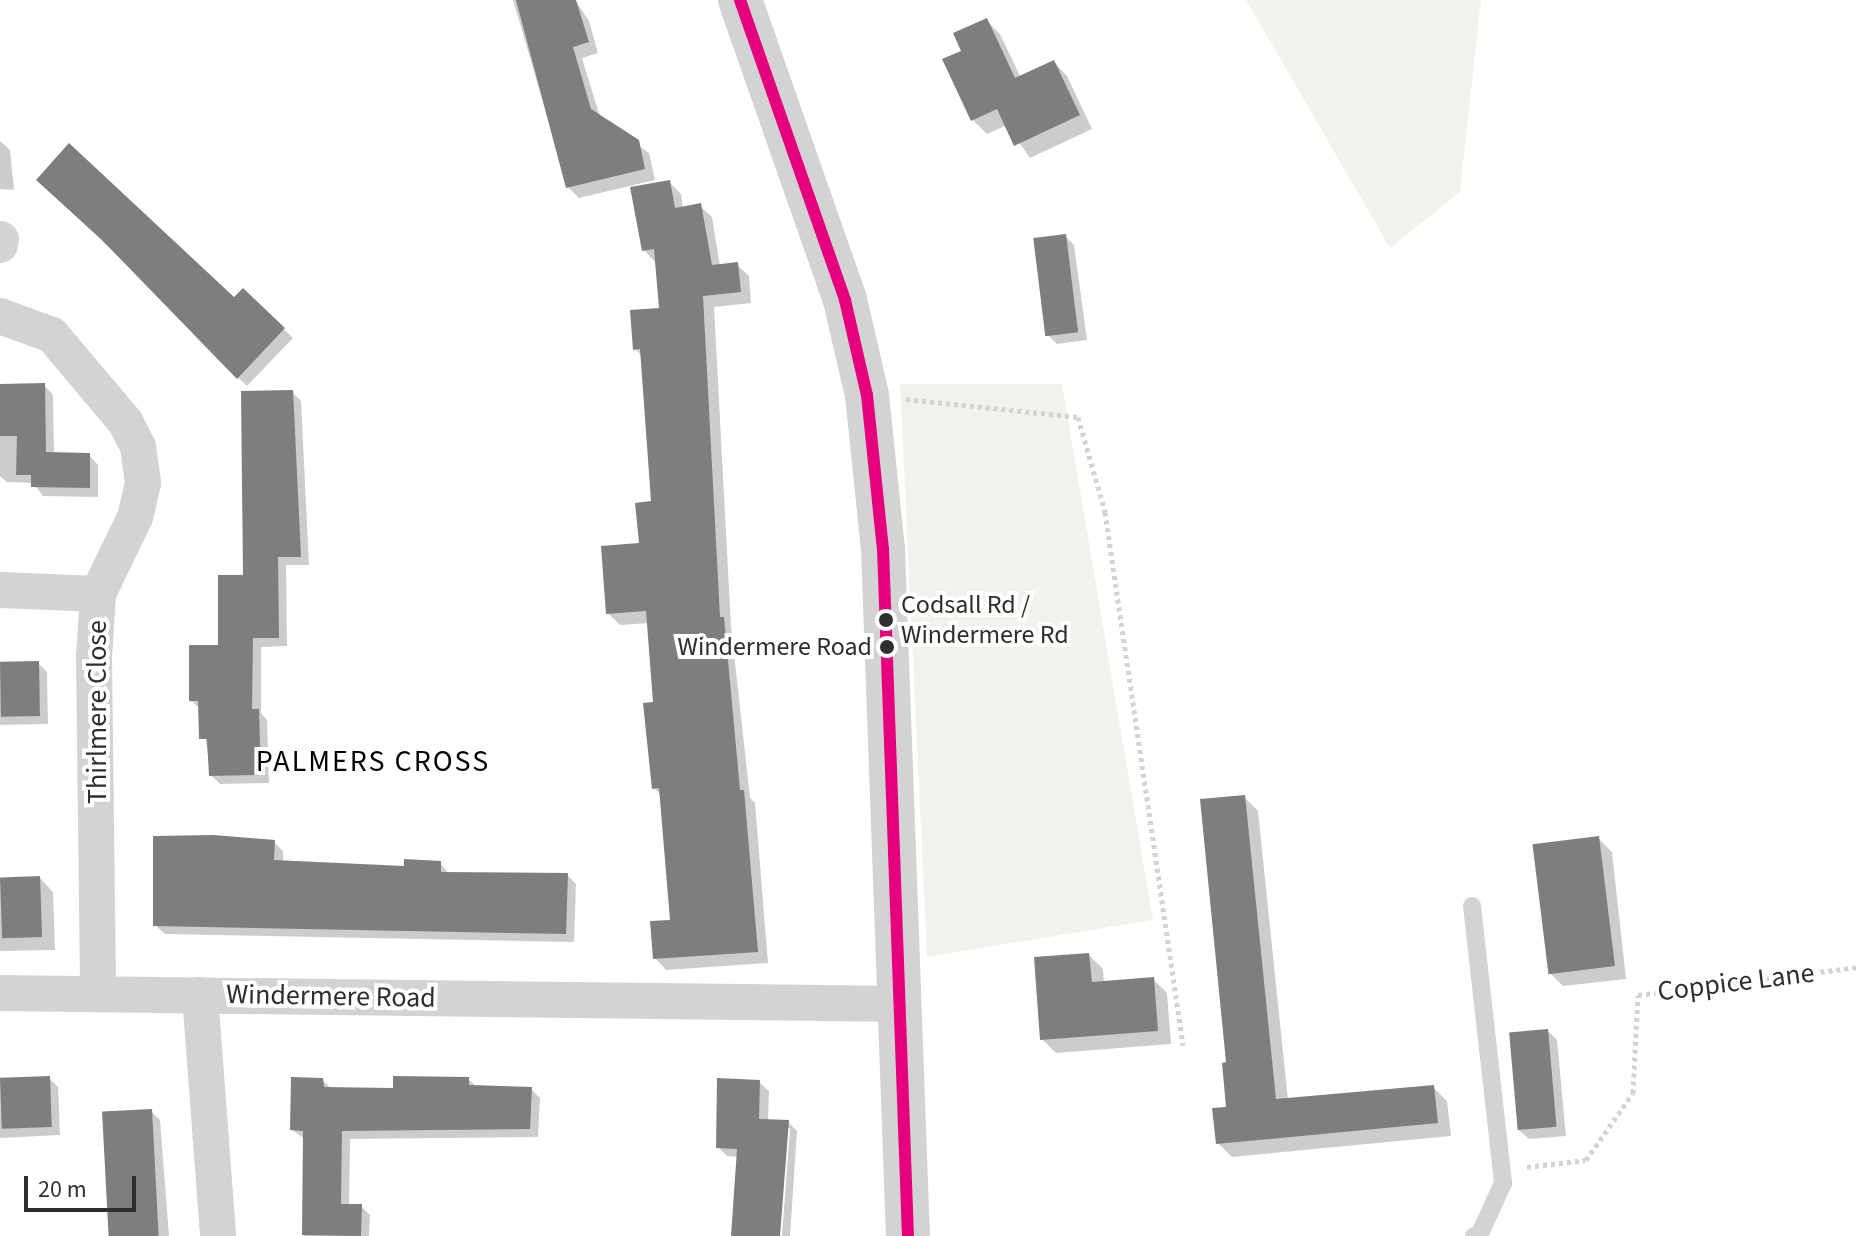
<!DOCTYPE html>
<style>
body{margin:0}
#map{position:relative;width:1859px;height:1236px;overflow:hidden;background:#fff;font-family:"Source Sans 3",sans-serif}
div>[style]{position:absolute}
[style*='--x']{left:calc(var(--x)*1px);top:calc(var(--y)*1px);width:calc(var(--w)*1px);rotate:calc(var(--a)*1deg)}
.green>*{inset:0;background:#f0f3ed}
.shadow>*{inset:0;background:#0003}
.building>*{inset:0;background:#7e7e7e;transform-origin:0 0}
.path>*{height:5px;margin-top:-2.5px;transform-origin:0;background:repeating-linear-gradient(90deg,#d3d3d3 0 4px,transparent 0 8px)}
.service>*{height:18px;margin:-9px;padding:0 9px;transform-origin:9px;border-radius:9px;background:#d3d3d3}
.minor>*{height:36px;margin:-18px;padding:0 18px;transform-origin:18px;border-radius:18px;background:#d3d3d3}
.tertiary>*{height:44px;margin:-22px;padding:0 22px;transform-origin:22px;border-radius:22px;background:#d3d3d3}
.bus-1>*{height:12px;margin:-6px;padding:0 6px;transform-origin:6px;border-radius:6px;background:#e5007d}
.dots>*{width:22px;height:22px;translate:-50% -50%;box-sizing:border-box;border:4px solid #fff;border-radius:50%}
span{translate:-50% -50%;white-space:nowrap;text-align:center;line-height:1.15;-webkit-text-stroke:8px #fff;paint-order:stroke}
.bus-label{font-size:26px;color:#2e2e2e}
.left{translate:0 -50%;text-align:left}
.right{translate:-100% -50%;text-align:right}
.street-label{font-size:28px;color:#2e2e2e}
.neighbourhood-label{font-size:30px;color:#000;letter-spacing:2px}
.scale{position:absolute;left:24px;top:1176px;width:112px;height:36px;box-sizing:border-box;border:4px solid #2e2e2e;border-top:0;padding-left:10px;font-size:24px;line-height:28px;white-space:nowrap;color:#2e2e2e;-webkit-text-stroke:6px #fff;paint-order:stroke}
</style>
<div id="map">
<div class="green">
<i style="clip-path:polygon(1246px 0,1481px 0,1460px 192px,1390px 248px)"></i>
<i style="clip-path:polygon(900px 384px,1062px 384px,1153px 920px,927px 957px)"></i>
</div>
<div class="shadow">
<i style="clip-path:polygon(513px 0,575px 0,589px 21px,598px 53px,582px 58px,600px 117px,649px 153px,655px 180px,579px 198px,568px 187px)"></i>
<i style="clip-path:polygon(986px 20px,1000px 34px,1021px 78px,1054px 62px,1067px 76px,1092px 129px,1030px 158px,1007px 125px,987px 134px,973px 120px,945px 60px,964px 51px)"></i>
<i style="clip-path:polygon(0 141px,10px 150px,14px 190px,0 189px)"></i>
<i style="clip-path:polygon(38px 180px,234px 300px,243px 291px,293px 338px,247px 386px,198px 339px,201px 335px)"></i>
<i style="clip-path:polygon(669px 182px,681px 194px,683px 209px,700px 206px,712px 217px,720px 266px,737px 265px,749px 276px,751px 303px,714px 307px,731px 626px,750px 798px,755px 803px,768px 963px,666px 970px,655px 958px,672px 922px,662px 796px,654px 788px,655px 704px,649px 623px,620px 625px,608px 613px,642px 545px,653px 502px,642px 356px,635px 349px,662px 309px,655px 262px,644px 250px)"></i>
<i style="clip-path:polygon(1065px 236px,1074px 245px,1087px 340px,1057px 344px,1048px 335px)"></i>
<i style="clip-path:polygon(44px 385px,53px 395px,54px 455px,89px 455px,98px 465px,98px 497px,43px 496px,33px 483px,7px 482px,0 476px,0 386px)"></i>
<i style="clip-path:polygon(292px 392px,301px 401px,309px 565px,286px 565px,287px 646px,261px 647px,261px 713px,267px 720px,269px 783px,220px 784px,211px 775px,201px 710px,191px 700px,220px 647px,245px 577px)"></i>
<i style="clip-path:polygon(0 663px,38px 663px,47px 672px,48px 724px,0 725px)"></i>
<i style="clip-path:polygon(1244px 797px,1258px 811px,1288px 1100px,1433px 1087px,1447px 1101px,1451px 1136px,1232px 1157px,1218px 1143px,1228px 1109px)"></i>
<i style="clip-path:polygon(1598px 838px,1612px 852px,1626px 979px,1563px 986px,1549px 972px)"></i>
<i style="clip-path:polygon(274px 842px,283px 851px,283px 862px,406px 868px,440px 863px,449px 874px,567px 875px,576px 884px,574px 942px,165px 934px,155px 925px)"></i>
<i style="clip-path:polygon(40px 878px,53px 892px,55px 950px,0 951px,0 879px)"></i>
<i style="clip-path:polygon(1089px 955px,1103px 969px,1104px 983px,1153px 979px,1167px 993px,1171px 1044px,1056px 1053px,1042px 1039px)"></i>
<i style="clip-path:polygon(1548px 1031px,1557px 1040px,1566px 1136px,1529px 1139px,1519px 1130px)"></i>
<i style="clip-path:polygon(49px 1078px,58px 1087px,60px 1135px,0 1138px,0 1080px)"></i>
<i style="clip-path:polygon(468px 1079px,477px 1087px,531px 1089px,540px 1098px,538px 1137px,350px 1139px,349px 1206px,361px 1206px,370px 1215px,369px 1236px,304px 1236px,305px 1139px,292px 1130px,322px 1080px,332px 1089px,395px 1090px)"></i>
<i style="clip-path:polygon(759px 1082px,769px 1091px,768px 1121px,788px 1122px,797px 1131px,790px 1236px,782px 1236px,790px 1128px,786px 1128px,778px 1236px,733px 1236px,739px 1157px,727px 1156px,718px 1147px)"></i>
<i style="clip-path:polygon(151px 1111px,160px 1120px,169px 1236px,114px 1236px)"></i>
</div>
<div class="building">
<i style="clip-path:polygon(516px 0,576px 0,589px 42px,573px 47px,591px 109px,639px 140px,645px 169px,566px 188px)"></i>
<i style="clip-path:polygon(987px 18px,1015px 78px,1054px 60px,1080px 115px,1014px 146px,997px 109px,971px 121px,942px 59px,961px 51px,953px 33px)"></i>
<i style="clip-path:polygon(69px 143px,234px 297px,243px 288px,285px 328px,237px 379px,101px 239px,36px 180px)"></i>
<i style="clip-path:polygon(670px 180px,675px 208px,701px 203px,712px 265px,738px 262px,741px 292px,703px 296px,720px 617px,724px 617px,740px 790px,744px 790px,758px 952px,653px 959px,650px 921px,670px 920px,659px 788px,652px 789px,643px 703px,653px 702px,646px 611px,606px 614px,601px 546px,639px 543px,635px 503px,651px 501px,640px 349px,633px 350px,630px 310px,659px 308px,654px 249px,642px 251px,630px 187px)"></i>
<i style="left:1066px;top:234px;width:99px;height:33px;rotate:83deg"></i>
<i style="clip-path:polygon(45px 383px,46px 452px,90px 453px,90px 488px,31px 487px,31px 475px,16px 475px,17px 436px,0 436px,0 384px)"></i>
<i style="clip-path:polygon(293px 390px,301px 557px,278px 557px,279px 638px,253px 638px,252px 709px,259px 709px,261px 775px,209px 776px,207px 739px,199px 739px,198px 701px,189px 701px,189px 645px,218px 645px,218px 575px,243px 575px,241px 391px)"></i>
<i style="left:39px;top:661px;width:55px;height:39px;rotate:89deg"></i>
<i style="clip-path:polygon(1245px 795px,1276px 1099px,1434px 1085px,1438px 1123px,1216px 1144px,1212px 1108px,1226px 1107px,1222px 1063px,1226px 1062px,1200px 799px)"></i>
<i style="clip-path:polygon(213px 835px,275px 840px,274px 860px,404px 866px,404px 859px,441px 861px,441px 872px,568px 873px,566px 934px,153px 926px,153px 836px)"></i>
<i style="left:1599px;top:836px;width:131px;height:67px;rotate:83deg"></i>
<i style="left:40px;top:876px;width:61px;height:40px;rotate:88deg"></i>
<i style="clip-path:polygon(1089px 953px,1092px 982px,1154px 977px,1158px 1031px,1040px 1040px,1034px 957px)"></i>
<i style="left:1548px;top:1029px;width:98px;height:39px;rotate:85deg"></i>
<i style="left:50px;top:1076px;width:51px;height:50px;rotate:88deg"></i>
<i style="clip-path:polygon(393px 1076px,469px 1077px,469px 1085px,532px 1087px,530px 1129px,342px 1131px,341px 1204px,362px 1204px,361px 1236px,302px 1235px,303px 1131px,290px 1130px,291px 1077px,323px 1078px,324px 1087px,393px 1088px)"></i>
<i style="clip-path:polygon(717px 1078px,760px 1080px,759px 1119px,789px 1120px,780px 1236px,731px 1236px,737px 1149px,716px 1148px)"></i>
<i style="left:152px;top:1109px;width:127px;height:50px;rotate:87deg"></i>
</div>
<div class="path">
<i style="--x:906;--y:399;--w:173;--a:6"></i>
<i style="--x:1078;--y:417;--w:99;--a:74.1"></i>
<i style="--x:1105;--y:512;--w:539;--a:81.67"></i>
<i style="--x:1527;--y:1167;--w:59;--a:-6.8"></i>
<i style="--x:1586;--y:1160;--w:82;--a:-55"></i>
<i style="--x:1633;--y:1093;--w:98;--a:-87.1"></i>
<i style="--x:1638;--y:995;--w:223;--a:-7.2"></i>
</div>
<div class="service">
<i style="--x:1472;--y:906;--w:279;--a:83.6"></i>
<i style="--x:1503;--y:1183;--w:58;--a:114.4"></i>
<i style="--x:1479;--y:1236;--w:5;--a:180"></i>
</div>
<div class="minor">
<i style="--x:0;--y:245;--w:6;--a:-81"></i>
<i style="--x:0;--y:316;--w:55;--a:20.1"></i>
<i style="--x:52;--y:335;--w:115;--a:49.9"></i>
<i style="--x:126;--y:423;--w:27;--a:63"></i>
<i style="--x:138;--y:447;--w:36;--a:82"></i>
<i style="--x:143;--y:483;--w:35;--a:103"></i>
<i style="--x:135;--y:517;--w:85;--a:115.7"></i>
<i style="--x:98;--y:594;--w:64;--a:93.6"></i>
<i style="--x:94;--y:658;--w:335;--a:89.3"></i>
<i style="--x:0;--y:590;--w:98;--a:2.3"></i>
<i style="--x:0;--y:993;--w:903;--a:0.7"></i>
<i style="--x:200;--y:995;--w:242;--a:85.7"></i>
</div>
<div class="tertiary">
<i style="--x:740;--y:0;--w:318;--a:70.7"></i>
<i style="--x:845;--y:300;--w:98;--a:77"></i>
<i style="--x:867;--y:395;--w:155;--a:84.1"></i>
<i style="--x:883;--y:549;--w:687;--a:87.92"></i>
</div>
<div class="bus-1">
<i style="--x:740;--y:0;--w:318;--a:70.7"></i>
<i style="--x:845;--y:300;--w:98;--a:77"></i>
<i style="--x:867;--y:395;--w:155;--a:84.1"></i>
<i style="--x:883;--y:549;--w:687;--a:87.92"></i>
</div>
<div class="dots">
<i style="left:886px;top:620px;background:#2e2e2e"></i>
<i style="left:887px;top:647px;background:#2e2e2e"></i>
</div>
<div class="bus-label">
<span class="left" style="left:901px;top:620px">Codsall Rd /<br>Windermere Rd</span>
<span class="right" style="left:872px;top:647px">Windermere Road</span>
</div>
<div class="street-label">
<span style="left:97px;top:712px;rotate:-90deg">Thirlmere Close</span>
<span style="left:1736px;top:982px;rotate:-7deg">Coppice Lane</span>
<span style="left:331px;top:996px;rotate:1deg">Windermere Road</span>
</div>
<div class="neighbourhood-label">
<span style="left:373px;top:762px">PALMERS CROSS</span>
</div>
<div class="scale">20 m</div>
</div>
